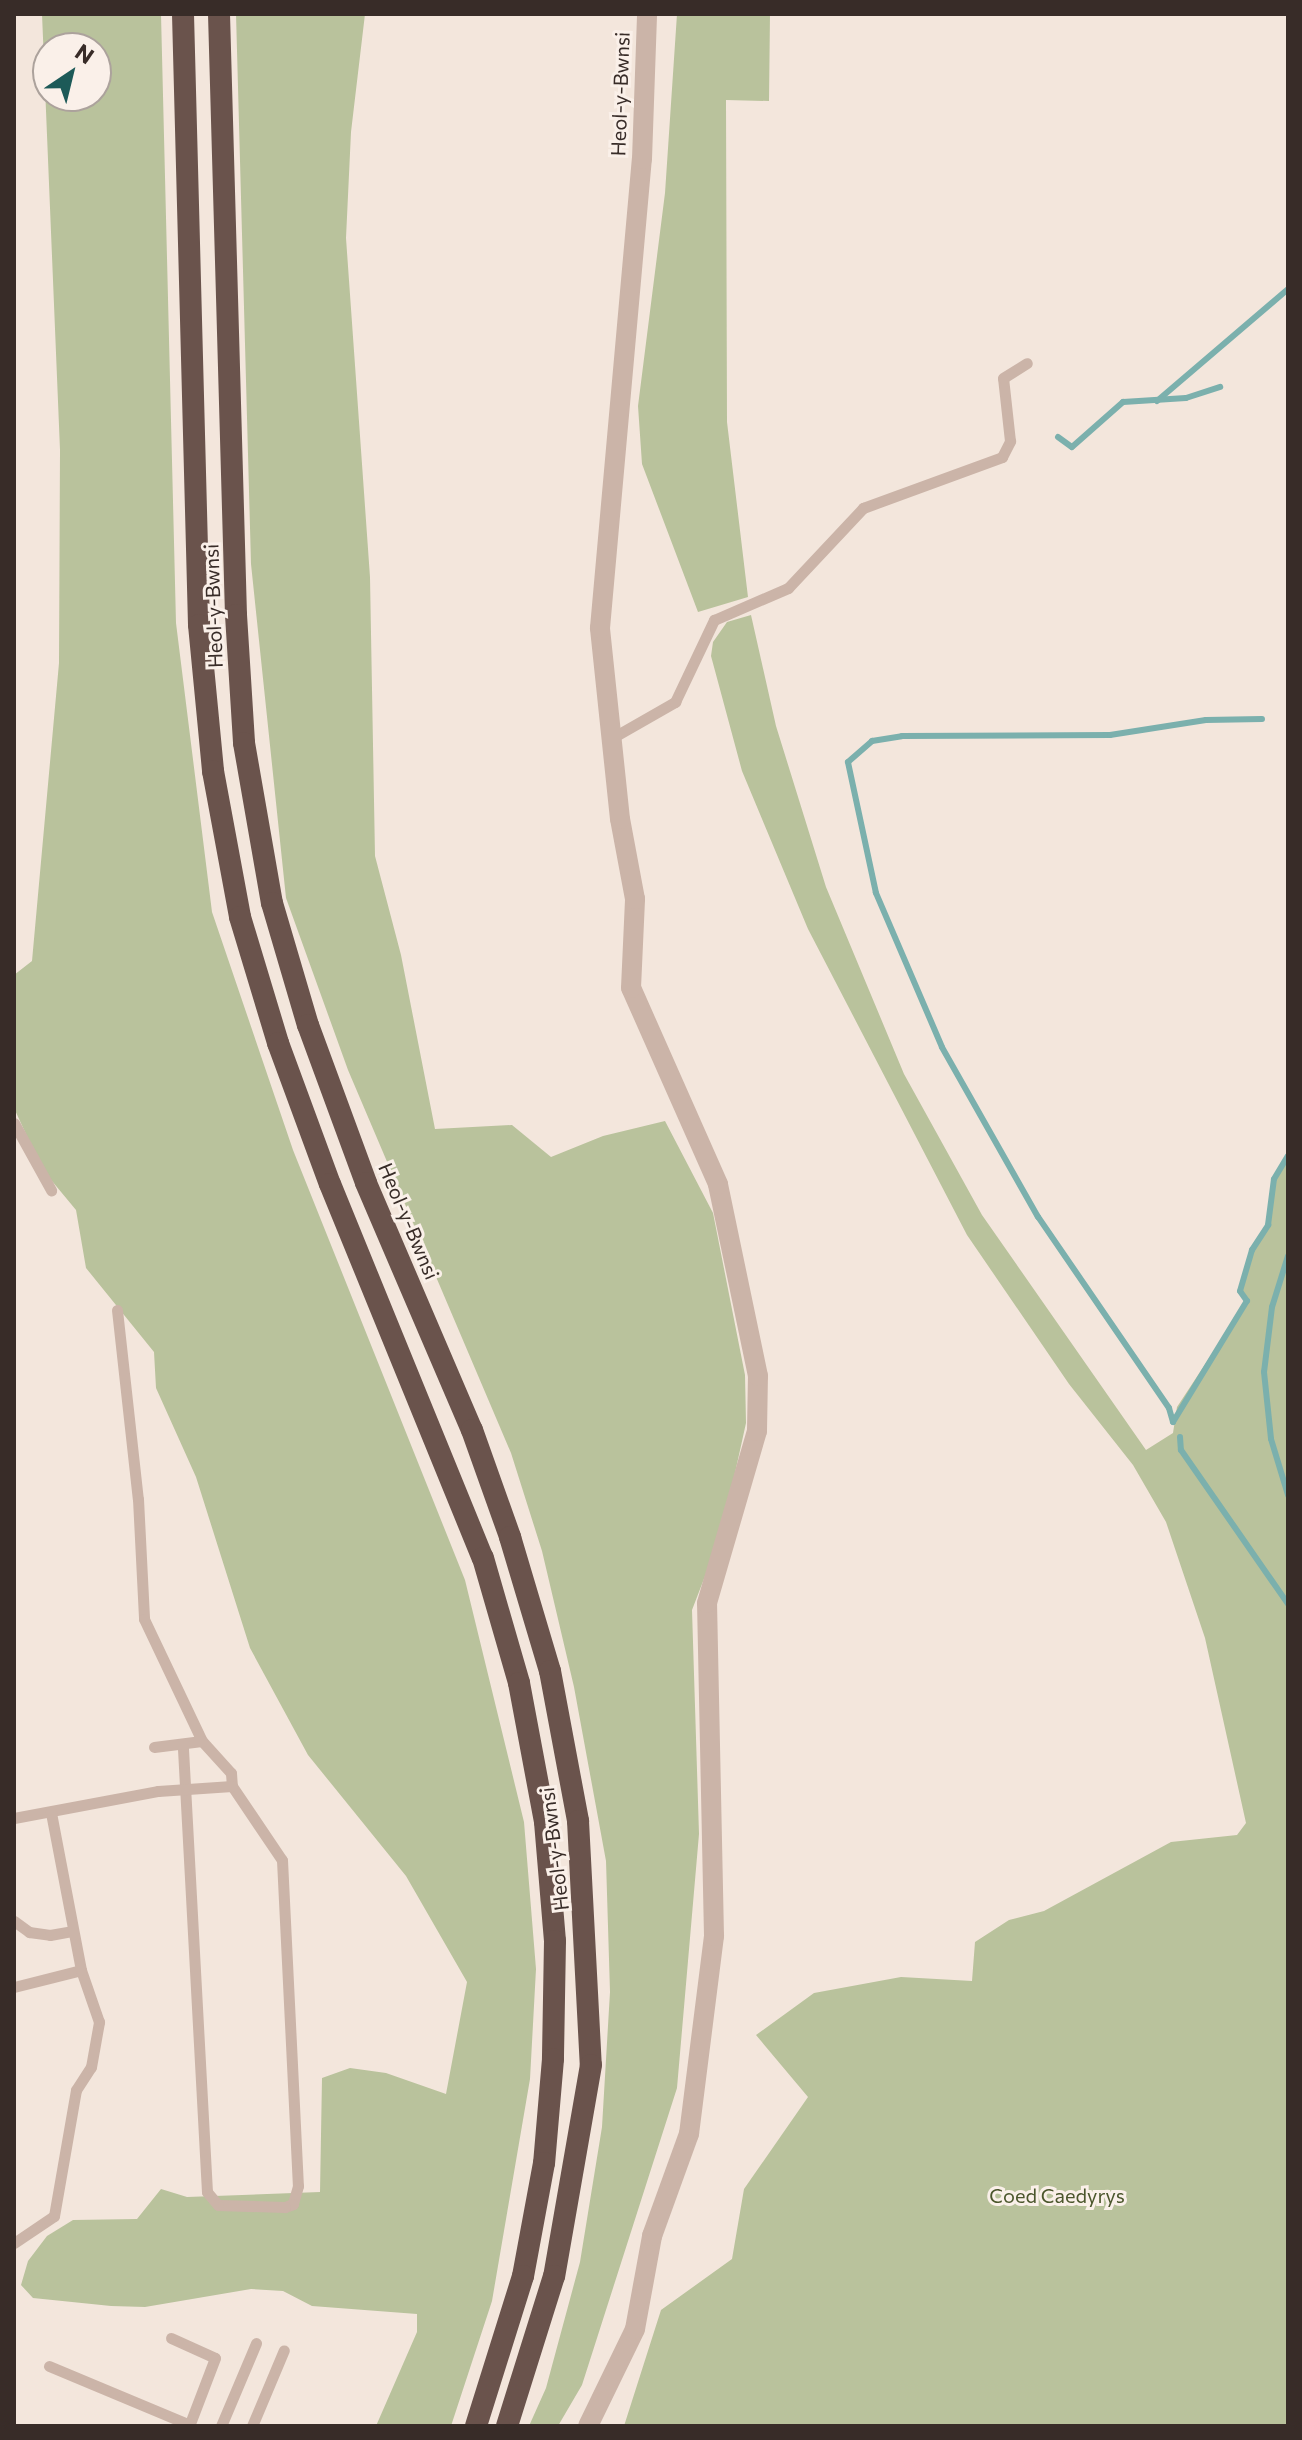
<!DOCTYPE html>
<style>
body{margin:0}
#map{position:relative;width:1302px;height:2440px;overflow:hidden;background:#f3e6dc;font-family:Commissioner,sans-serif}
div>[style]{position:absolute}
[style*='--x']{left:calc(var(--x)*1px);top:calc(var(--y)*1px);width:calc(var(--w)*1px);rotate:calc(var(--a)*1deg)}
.green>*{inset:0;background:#b9c29c}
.stream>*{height:6px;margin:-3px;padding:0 3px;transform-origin:3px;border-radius:3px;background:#7bb0ad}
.service>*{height:11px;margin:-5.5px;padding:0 5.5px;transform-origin:5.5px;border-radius:5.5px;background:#cbb4a8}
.minor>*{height:20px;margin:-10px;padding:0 10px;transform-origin:10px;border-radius:10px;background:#cbb4a8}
.trunk>*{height:22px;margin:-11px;padding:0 11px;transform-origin:11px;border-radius:11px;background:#6a534c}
span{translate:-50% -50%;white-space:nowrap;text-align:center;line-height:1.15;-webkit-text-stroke:6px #faf0e9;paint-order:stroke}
.street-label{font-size:20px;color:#382c28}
.park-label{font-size:20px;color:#4b562c}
.frame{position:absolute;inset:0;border:16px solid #382c28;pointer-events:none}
.north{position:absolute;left:32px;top:32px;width:80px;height:80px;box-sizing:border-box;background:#faf0e9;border:2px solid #aca29c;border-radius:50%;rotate:35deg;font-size:22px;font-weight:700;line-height:32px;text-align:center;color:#382c28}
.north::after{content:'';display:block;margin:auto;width:28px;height:36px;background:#1d5a58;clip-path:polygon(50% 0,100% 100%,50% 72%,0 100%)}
</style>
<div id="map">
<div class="green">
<i style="clip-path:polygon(evenodd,42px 14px,161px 14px,176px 623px,212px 912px,293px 1150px,465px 1580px,524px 1822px,536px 1969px,530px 2079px,492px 2301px,451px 2426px,376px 2426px,417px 2332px,417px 2314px,312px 2306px,283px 2291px,251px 2289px,145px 2307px,111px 2306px,33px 2298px,21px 2285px,28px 2261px,47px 2236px,73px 2220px,137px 2219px,161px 2189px,187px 2197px,320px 2192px,322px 2078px,350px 2068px,386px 2073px,446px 2094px,467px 1982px,406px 1876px,308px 1755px,250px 1648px,196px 1477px,156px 1388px,154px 1352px,86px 1268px,76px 1210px,42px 1169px,14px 1108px,14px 975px,32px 961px,59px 663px,60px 450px,42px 14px,48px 48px,96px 48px,96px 96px,48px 96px,48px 48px)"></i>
<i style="clip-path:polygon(236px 14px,365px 14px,351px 132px,346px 238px,370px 577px,375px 856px,401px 955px,435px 1129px,512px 1125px,551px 1157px,603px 1136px,665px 1121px,713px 1213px,745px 1375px,746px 1423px,722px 1532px,692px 1610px,699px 1834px,677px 2088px,582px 2385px,558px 2426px,529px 2426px,546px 2388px,580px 2262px,602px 2127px,610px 1992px,606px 1861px,574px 1687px,542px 1551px,511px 1453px,348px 1070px,286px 898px,251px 564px)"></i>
<i style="clip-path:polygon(677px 14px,770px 14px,769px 101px,726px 100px,727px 422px,748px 597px,698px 612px,642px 464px,638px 406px,665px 193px)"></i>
<i style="clip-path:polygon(751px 615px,776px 726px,826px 887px,904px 1074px,982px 1215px,1146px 1450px,1173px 1433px,1177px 1407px,1246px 1302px,1240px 1291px,1252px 1250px,1268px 1225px,1274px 1179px,1288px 1156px,1288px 2426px,624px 2426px,661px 2310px,732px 2259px,744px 2189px,808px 2097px,756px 2035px,814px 1993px,901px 1977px,972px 1981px,975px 1942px,1009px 1920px,1044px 1911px,1171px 1842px,1237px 1835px,1246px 1823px,1205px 1638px,1166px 1522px,1133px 1465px,1069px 1384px,967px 1235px,808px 929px,742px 771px,711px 656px,713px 642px,727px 622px)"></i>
</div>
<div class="stream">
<i style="--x:1157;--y:401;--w:172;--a:-40.5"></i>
<i style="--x:1058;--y:437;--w:17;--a:36"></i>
<i style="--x:1072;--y:447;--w:68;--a:-41.4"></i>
<i style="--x:1123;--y:402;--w:63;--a:-3.6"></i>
<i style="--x:1186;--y:398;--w:36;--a:-18"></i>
<i style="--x:1288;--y:1256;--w:53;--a:107.4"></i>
<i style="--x:1272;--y:1307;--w:65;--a:97"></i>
<i style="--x:1264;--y:1372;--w:67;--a:84"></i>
<i style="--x:1271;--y:1439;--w:59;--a:73.1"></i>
<i style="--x:1173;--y:1422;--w:15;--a:-106"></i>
<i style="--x:1169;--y:1408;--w:232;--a:-124.4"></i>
<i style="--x:1038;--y:1217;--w:195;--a:-119.5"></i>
<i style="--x:942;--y:1047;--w:168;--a:-113.2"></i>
<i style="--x:876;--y:893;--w:134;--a:-102.1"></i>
<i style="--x:848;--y:762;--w:32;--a:-41"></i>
<i style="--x:872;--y:741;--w:30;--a:-9"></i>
<i style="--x:902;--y:736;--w:208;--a:-0.3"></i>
<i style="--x:1110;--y:735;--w:97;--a:-8.9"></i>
<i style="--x:1206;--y:720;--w:56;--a:-1"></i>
<i style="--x:1173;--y:1422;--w:142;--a:-58.6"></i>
<i style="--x:1247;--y:1301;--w:12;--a:-125"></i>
<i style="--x:1240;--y:1291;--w:43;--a:-73.7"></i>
<i style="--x:1252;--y:1250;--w:30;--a:-57"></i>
<i style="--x:1268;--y:1225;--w:46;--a:-82.6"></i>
<i style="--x:1274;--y:1179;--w:27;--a:-59"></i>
<i style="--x:1180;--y:1437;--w:13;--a:86"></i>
<i style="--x:1181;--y:1450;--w:188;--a:55.2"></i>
</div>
<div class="service">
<i style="--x:612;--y:738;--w:73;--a:-29.7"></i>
<i style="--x:675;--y:702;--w:91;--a:-64.6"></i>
<i style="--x:714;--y:620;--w:81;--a:-23.4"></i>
<i style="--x:788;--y:588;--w:110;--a:-46.8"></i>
<i style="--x:863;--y:508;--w:148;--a:-20.1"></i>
<i style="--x:1002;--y:457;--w:18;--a:-63"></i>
<i style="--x:1010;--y:441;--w:63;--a:-96.3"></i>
<i style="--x:1003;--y:378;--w:28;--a:-32"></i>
<i style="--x:14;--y:1123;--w:77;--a:61.1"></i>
<i style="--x:117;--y:1310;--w:190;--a:83.7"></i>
<i style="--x:138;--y:1499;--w:120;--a:87.1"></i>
<i style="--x:144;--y:1619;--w:135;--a:64.6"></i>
<i style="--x:202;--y:1741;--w:43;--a:47.8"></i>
<i style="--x:231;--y:1773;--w:13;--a:86"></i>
<i style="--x:232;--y:1786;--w:89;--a:56"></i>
<i style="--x:282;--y:1860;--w:326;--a:87.2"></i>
<i style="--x:298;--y:2186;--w:19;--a:106"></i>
<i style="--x:293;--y:2204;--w:9;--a:159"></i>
<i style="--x:285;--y:2207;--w:67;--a:-178.3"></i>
<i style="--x:218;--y:2205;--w:17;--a:-130"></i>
<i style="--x:207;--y:2192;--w:448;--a:-93.1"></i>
<i style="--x:154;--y:1747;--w:48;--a:-7.1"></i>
<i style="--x:14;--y:1818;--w:147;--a:-10.6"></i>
<i style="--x:158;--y:1791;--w:74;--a:-3.9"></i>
<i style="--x:14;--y:1921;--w:19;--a:36"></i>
<i style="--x:29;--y:1932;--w:21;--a:8"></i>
<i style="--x:50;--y:1935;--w:22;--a:-10"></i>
<i style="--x:14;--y:1987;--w:69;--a:-14.2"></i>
<i style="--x:14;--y:2243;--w:48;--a:-34"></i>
<i style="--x:54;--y:2216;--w:128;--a:-80.1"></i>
<i style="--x:76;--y:2090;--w:27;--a:-57"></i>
<i style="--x:91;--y:2067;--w:46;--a:-79.9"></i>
<i style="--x:99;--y:2022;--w:55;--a:-109.1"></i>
<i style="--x:81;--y:1970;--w:161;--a:-100.8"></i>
<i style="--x:171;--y:2338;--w:48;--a:24.4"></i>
<i style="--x:215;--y:2358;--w:73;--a:110.9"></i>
<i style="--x:49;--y:2366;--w:153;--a:22.7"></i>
<i style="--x:221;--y:2426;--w:90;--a:-67.1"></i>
<i style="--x:252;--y:2426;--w:82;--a:-67.2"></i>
</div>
<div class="minor">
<i style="--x:588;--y:2426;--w:108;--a:-64.1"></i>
<i style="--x:635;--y:2329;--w:95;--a:-79.6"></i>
<i style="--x:652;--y:2236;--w:109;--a:-70.1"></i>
<i style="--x:689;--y:2134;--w:200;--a:-82.8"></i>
<i style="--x:714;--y:1936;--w:333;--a:-91.2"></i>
<i style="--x:707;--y:1603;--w:179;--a:-73.8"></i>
<i style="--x:757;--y:1431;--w:55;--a:-89"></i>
<i style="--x:758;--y:1376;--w:196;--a:-101.8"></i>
<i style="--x:718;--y:1184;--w:214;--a:-113.9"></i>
<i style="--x:631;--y:988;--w:89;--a:-87.4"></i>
<i style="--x:635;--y:899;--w:81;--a:-100.6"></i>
<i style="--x:620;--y:819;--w:192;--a:-96"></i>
<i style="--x:600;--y:628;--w:471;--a:-84.9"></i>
<i style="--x:642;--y:159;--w:145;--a:-88"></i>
</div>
<div class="trunk">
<i style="--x:183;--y:14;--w:611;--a:88.5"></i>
<i style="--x:199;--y:625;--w:147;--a:84.5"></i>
<i style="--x:213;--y:771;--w:148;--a:79.5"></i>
<i style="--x:240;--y:917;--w:132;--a:73.2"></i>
<i style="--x:278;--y:1043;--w:150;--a:69.8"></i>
<i style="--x:330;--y:1184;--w:404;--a:67.8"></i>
<i style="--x:483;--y:1558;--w:130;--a:73.9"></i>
<i style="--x:519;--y:1683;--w:141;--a:79.4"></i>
<i style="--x:545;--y:1822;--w:119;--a:85.2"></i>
<i style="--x:555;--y:1941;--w:118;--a:91"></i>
<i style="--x:553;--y:2059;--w:104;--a:94.9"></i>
<i style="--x:544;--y:2163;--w:115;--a:100.5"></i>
<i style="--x:523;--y:2276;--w:157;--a:107.4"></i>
<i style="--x:219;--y:14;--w:601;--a:88.38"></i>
<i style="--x:236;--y:615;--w:128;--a:86.4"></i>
<i style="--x:244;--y:743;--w:162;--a:80.1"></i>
<i style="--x:272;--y:903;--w:127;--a:73.6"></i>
<i style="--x:308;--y:1025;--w:168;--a:69.8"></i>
<i style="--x:366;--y:1183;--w:269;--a:66.8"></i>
<i style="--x:472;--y:1430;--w:114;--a:70.4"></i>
<i style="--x:510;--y:1537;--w:140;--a:73.4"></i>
<i style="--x:550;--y:1671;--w:153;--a:79.4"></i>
<i style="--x:578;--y:1821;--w:244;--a:87"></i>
<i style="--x:591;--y:2065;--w:214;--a:99.9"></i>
<i style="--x:554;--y:2276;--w:157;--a:107.4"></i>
</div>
<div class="street-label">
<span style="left:620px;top:94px;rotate:-88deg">Heol-y-Bwnsi</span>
<span style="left:213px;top:606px;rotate:-92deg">Heol-y-Bwnsi</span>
<span style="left:409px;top:1221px;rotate:67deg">Heol-y-Bwnsi</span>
<span style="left:554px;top:1849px;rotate:-97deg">Heol-y-Bwnsi</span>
</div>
<div class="park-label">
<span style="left:1057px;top:2195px">Coed Caedyrys</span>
</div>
<div class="frame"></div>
<div class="north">N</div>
</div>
